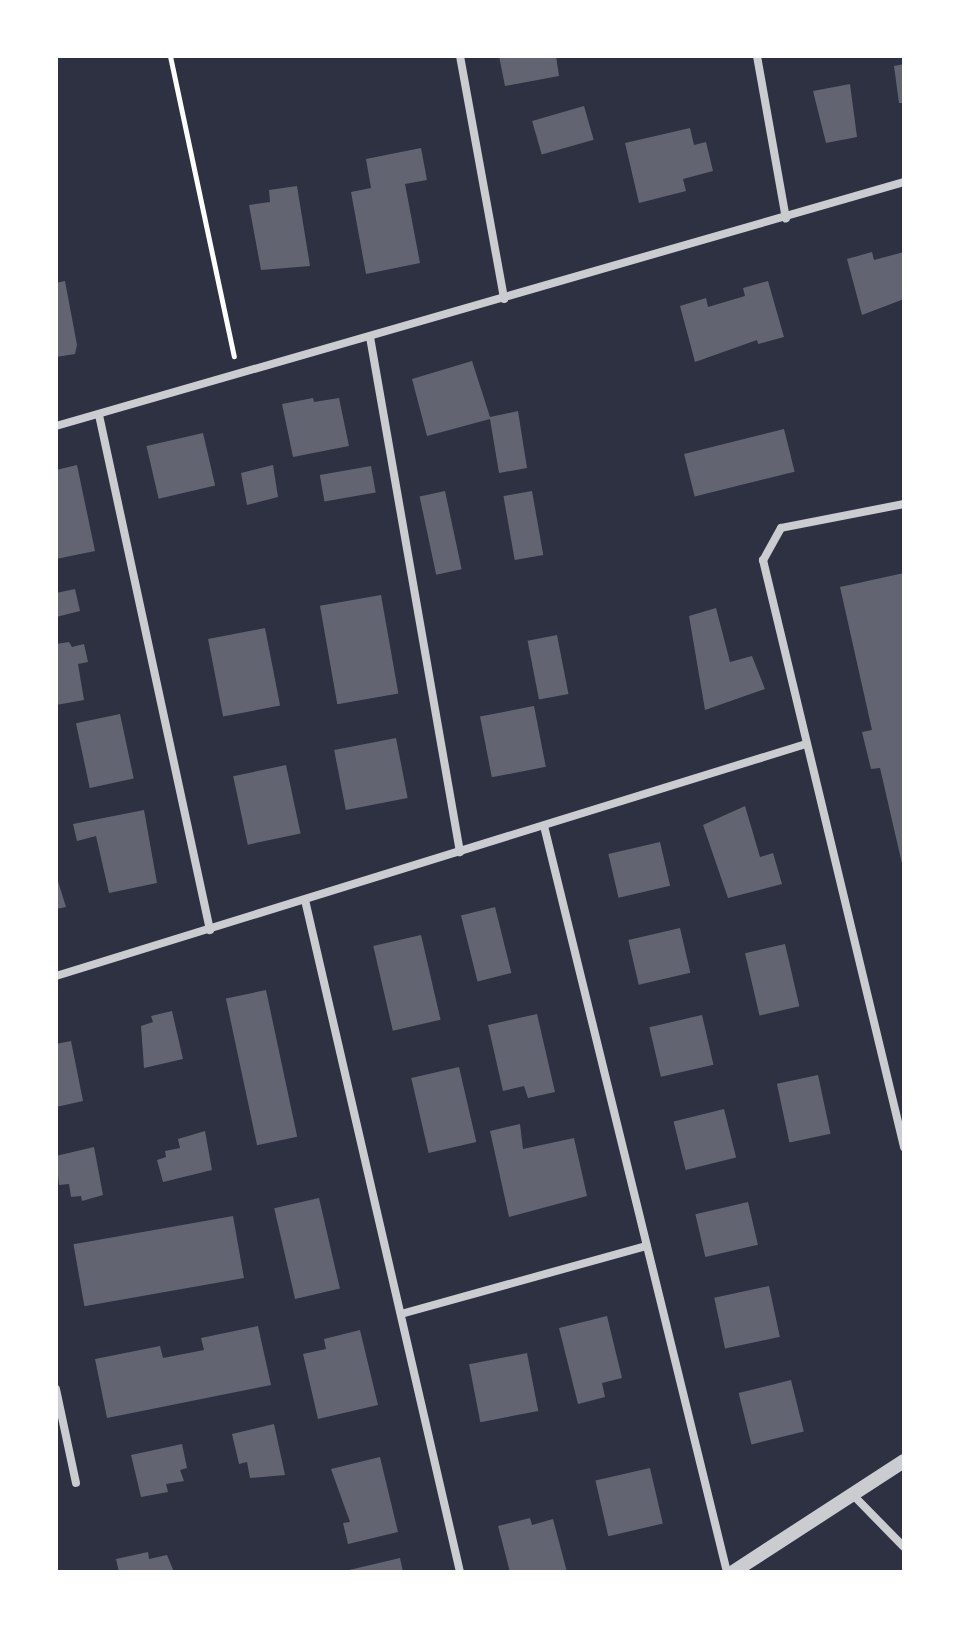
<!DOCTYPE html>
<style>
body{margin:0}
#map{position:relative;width:960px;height:1628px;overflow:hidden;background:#2d3142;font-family:Manrope,sans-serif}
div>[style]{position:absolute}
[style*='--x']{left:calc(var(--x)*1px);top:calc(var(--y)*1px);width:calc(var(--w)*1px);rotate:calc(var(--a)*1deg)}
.building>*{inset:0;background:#626471;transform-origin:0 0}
.path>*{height:5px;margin:-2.5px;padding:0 2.5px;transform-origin:2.5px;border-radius:2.5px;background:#fff}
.minor>*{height:8px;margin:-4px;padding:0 4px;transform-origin:4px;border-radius:4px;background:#caccd0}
.tertiary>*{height:14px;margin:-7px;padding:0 7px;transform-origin:7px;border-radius:7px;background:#caccd0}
span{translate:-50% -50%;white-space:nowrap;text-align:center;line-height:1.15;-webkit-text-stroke:7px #fff;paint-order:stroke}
.frame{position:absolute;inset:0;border:58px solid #fff;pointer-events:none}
</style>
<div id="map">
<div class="building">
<i style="clip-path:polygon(499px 56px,556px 56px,559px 76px,505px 86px)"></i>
<i style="clip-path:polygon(904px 64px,904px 103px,899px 103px,894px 66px)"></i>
<i style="clip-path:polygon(850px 84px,857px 137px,826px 143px,813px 91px)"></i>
<i style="left:584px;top:106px;width:35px;height:54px;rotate:74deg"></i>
<i style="clip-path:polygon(690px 128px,694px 145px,706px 142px,713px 171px,683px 179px,686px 191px,639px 203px,625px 143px)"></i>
<i style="clip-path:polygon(421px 148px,427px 180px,405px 184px,420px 263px,366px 274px,351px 192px,371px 188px,366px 159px)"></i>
<i style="clip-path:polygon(297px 186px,310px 266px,261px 270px,249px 205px,270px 202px,269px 190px)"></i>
<i style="clip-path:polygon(872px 252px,874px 260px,904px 252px,904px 299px,862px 315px,847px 259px)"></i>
<i style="clip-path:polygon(65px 281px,77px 345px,75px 354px,56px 357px,56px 283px)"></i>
<i style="clip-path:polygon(768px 281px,784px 337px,758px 344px,757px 340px,695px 362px,680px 306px,706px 298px,708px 307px,745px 296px,743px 288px)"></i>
<i style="clip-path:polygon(472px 361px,490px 417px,518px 411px,527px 468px,499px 473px,490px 419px,427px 436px,412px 379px)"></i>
<i style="clip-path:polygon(313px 398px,314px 402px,339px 398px,349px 446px,293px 457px,282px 404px)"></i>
<i style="left:784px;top:429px;width:44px;height:103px;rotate:76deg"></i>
<i style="left:203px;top:433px;width:54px;height:58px;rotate:77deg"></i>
<i style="clip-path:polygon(77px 465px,95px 551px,56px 559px,56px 470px)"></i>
<i style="clip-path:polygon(273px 465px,278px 497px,247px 505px,241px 473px)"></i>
<i style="left:371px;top:466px;width:27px;height:52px;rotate:80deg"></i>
<i style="left:445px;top:491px;width:80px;height:26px;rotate:78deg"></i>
<i style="left:532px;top:491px;width:65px;height:29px;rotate:80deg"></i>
<i style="clip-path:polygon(904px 573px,904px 868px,903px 868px,880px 768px,871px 769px,862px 732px,872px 730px,840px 587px)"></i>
<i style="clip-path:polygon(75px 589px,80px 611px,56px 617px,56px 593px)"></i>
<i style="left:381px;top:595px;width:100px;height:62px;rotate:80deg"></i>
<i style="clip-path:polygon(716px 608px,730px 662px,752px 656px,765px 689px,705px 710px,689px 616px)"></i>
<i style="left:265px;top:628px;width:79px;height:58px;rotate:79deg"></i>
<i style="left:557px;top:635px;width:60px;height:30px;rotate:79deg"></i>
<i style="clip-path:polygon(69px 642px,72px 647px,84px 644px,88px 662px,78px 664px,84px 700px,56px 705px,56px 644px)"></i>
<i style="left:534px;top:706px;width:62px;height:55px;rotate:79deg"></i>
<i style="left:120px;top:714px;width:66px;height:45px;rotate:78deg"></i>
<i style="left:396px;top:738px;width:61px;height:63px;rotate:79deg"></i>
<i style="left:286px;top:765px;width:70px;height:54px;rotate:78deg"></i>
<i style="clip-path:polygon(745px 806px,760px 857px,773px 853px,782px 884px,728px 898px,703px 825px)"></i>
<i style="clip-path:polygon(144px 810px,157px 883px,109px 893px,96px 836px,77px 841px,73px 824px)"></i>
<i style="left:660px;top:842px;width:45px;height:53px;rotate:77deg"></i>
<i style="clip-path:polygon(56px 875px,66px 907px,56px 909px)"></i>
<i style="left:495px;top:907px;width:68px;height:35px;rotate:76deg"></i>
<i style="left:680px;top:928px;width:46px;height:53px;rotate:77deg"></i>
<i style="left:421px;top:935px;width:87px;height:49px;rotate:77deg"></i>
<i style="left:785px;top:944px;width:64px;height:41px;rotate:77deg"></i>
<i style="left:266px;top:990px;width:150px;height:41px;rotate:78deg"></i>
<i style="clip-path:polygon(172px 1011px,183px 1059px,144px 1068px,141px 1026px,153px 1022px,151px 1016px)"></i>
<i style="clip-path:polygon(537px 1014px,555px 1092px,528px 1098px,524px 1086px,503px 1091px,488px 1025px)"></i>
<i style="left:702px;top:1015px;width:51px;height:54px;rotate:77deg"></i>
<i style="clip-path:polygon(71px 1041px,83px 1101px,56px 1107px,56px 1044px)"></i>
<i style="left:459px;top:1067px;width:77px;height:49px;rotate:77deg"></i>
<i style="left:818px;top:1075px;width:60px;height:42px;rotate:78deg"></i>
<i style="left:724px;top:1109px;width:50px;height:52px;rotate:76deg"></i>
<i style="clip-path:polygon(520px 1124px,523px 1149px,574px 1138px,587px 1196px,509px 1217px,490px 1131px)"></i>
<i style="clip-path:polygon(205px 1131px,212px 1170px,163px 1182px,157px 1160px,166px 1157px,165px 1151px,180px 1148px,178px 1139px)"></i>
<i style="clip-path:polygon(94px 1147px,103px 1195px,82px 1201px,81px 1196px,71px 1197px,69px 1184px,59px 1185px,56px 1156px)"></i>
<i style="left:319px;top:1198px;width:93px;height:46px;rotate:77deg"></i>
<i style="left:748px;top:1202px;width:44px;height:54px;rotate:77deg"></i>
<i style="left:233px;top:1216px;width:63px;height:162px;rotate:80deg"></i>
<i style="left:769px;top:1286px;width:52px;height:56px;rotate:78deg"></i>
<i style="clip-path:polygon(607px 1316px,622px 1378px,602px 1383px,605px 1397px,578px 1404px,559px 1328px)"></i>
<i style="clip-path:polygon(258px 1326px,271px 1385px,107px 1418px,95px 1359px,160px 1346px,163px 1358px,204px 1350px,201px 1338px)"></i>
<i style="clip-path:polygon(360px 1330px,378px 1405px,318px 1419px,303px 1354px,326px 1349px,324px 1339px)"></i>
<i style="left:527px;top:1353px;width:59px;height:59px;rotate:79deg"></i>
<i style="left:791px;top:1380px;width:53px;height:54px;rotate:76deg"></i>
<i style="clip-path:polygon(274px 1424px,285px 1475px,250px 1478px,247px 1462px,239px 1464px,232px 1434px)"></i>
<i style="clip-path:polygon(182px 1444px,187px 1468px,180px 1470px,184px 1481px,166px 1484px,168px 1492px,141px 1497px,131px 1455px)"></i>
<i style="clip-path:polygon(380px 1457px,398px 1532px,348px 1544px,343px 1523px,350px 1522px,331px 1469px)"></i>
<i style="left:650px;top:1468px;width:57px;height:56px;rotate:77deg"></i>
<i style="clip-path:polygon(530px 1518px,532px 1525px,553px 1519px,567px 1572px,510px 1572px,498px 1526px)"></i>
<i style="clip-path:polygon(148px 1552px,149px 1559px,167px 1555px,174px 1572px,119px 1572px,116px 1559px)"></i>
<i style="clip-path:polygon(400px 1558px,403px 1572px,345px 1572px,345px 1571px)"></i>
</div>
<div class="path">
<i style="--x:170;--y:56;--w:307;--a:78"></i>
</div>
<div class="minor">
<i style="--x:460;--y:56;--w:247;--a:79.7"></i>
<i style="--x:757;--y:56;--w:165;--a:79.9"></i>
<i style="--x:370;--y:337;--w:523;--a:80.09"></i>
<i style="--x:99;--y:415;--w:527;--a:77.84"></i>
<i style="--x:56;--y:426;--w:882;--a:-16.05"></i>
<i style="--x:904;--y:504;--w:125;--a:169"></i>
<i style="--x:781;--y:528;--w:37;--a:119"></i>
<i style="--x:763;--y:560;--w:604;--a:76.49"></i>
<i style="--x:544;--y:826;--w:768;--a:76.22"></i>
<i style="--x:305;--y:900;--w:690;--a:77.01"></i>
<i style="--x:56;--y:976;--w:785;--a:-17.19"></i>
<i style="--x:401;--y:1314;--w:255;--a:-15.5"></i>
<i style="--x:56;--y:1389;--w:96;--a:78"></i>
<i style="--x:853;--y:1495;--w:73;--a:45.6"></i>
</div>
<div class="tertiary">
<i style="--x:733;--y:1572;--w:204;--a:-33"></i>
</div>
<div class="frame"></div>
</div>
